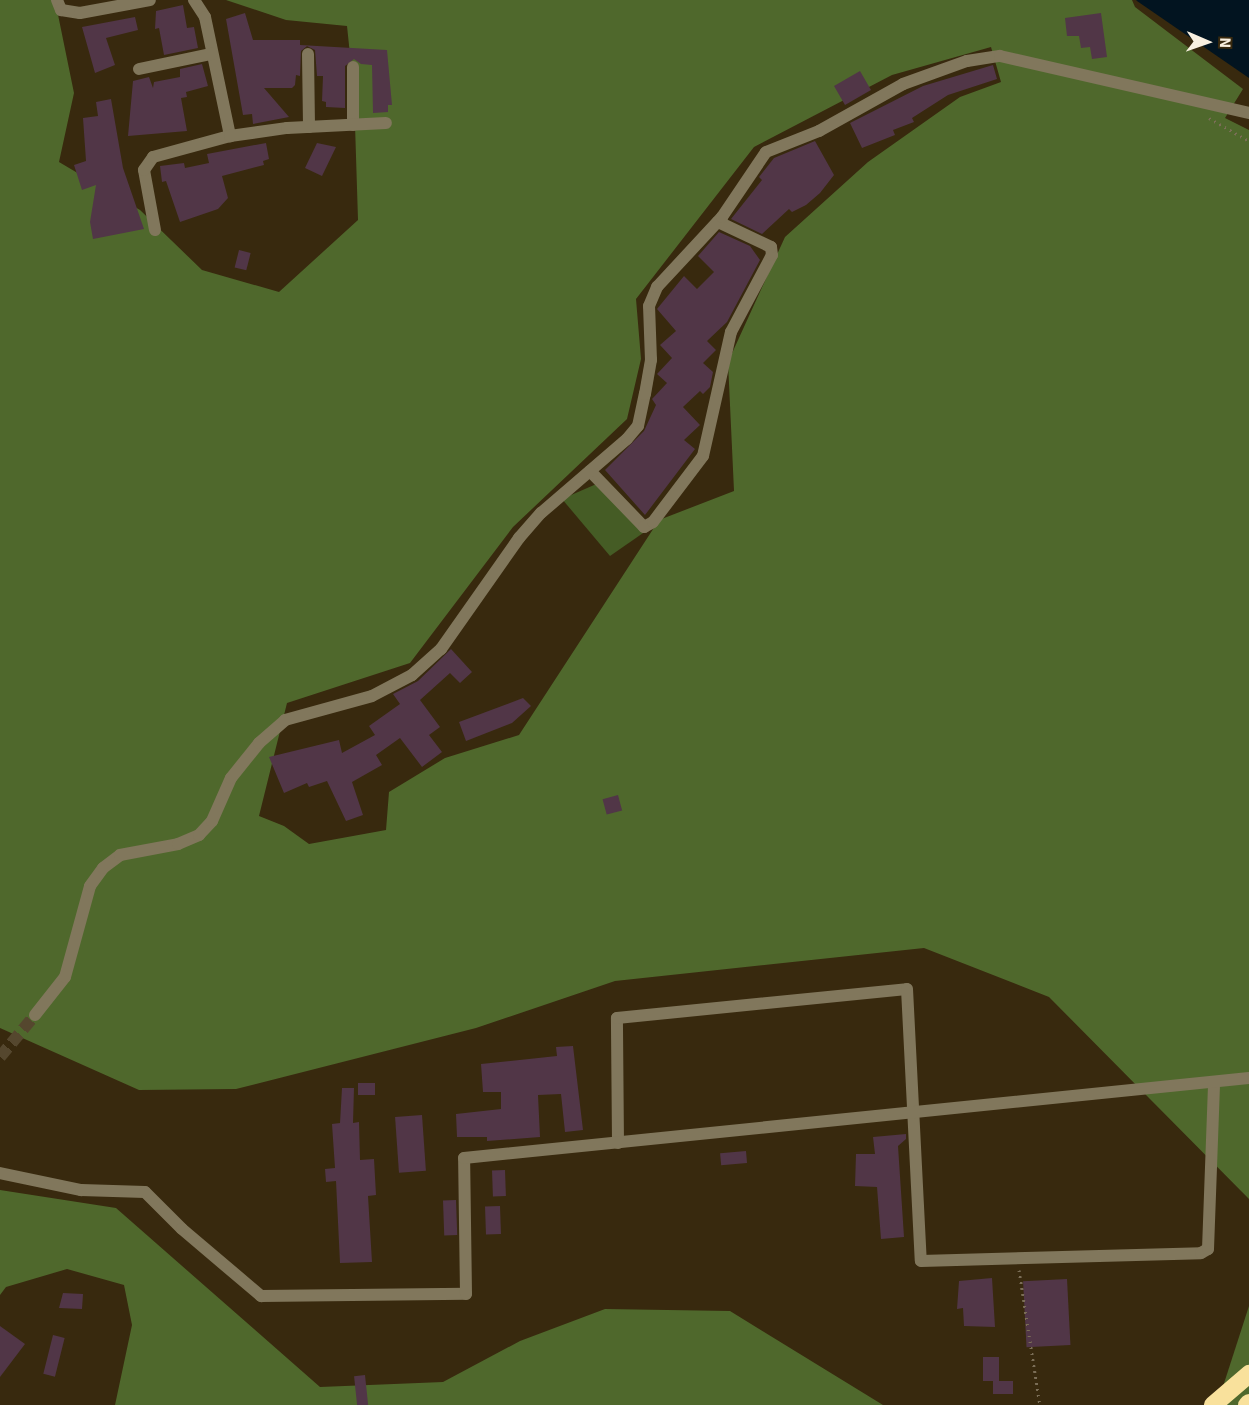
<!DOCTYPE html>
<style>
body{margin:0}
#map{position:relative;width:1249px;height:1405px;overflow:hidden;background:#38290e;font-family:"Source Sans 3",sans-serif}
div>[style]{position:absolute}
[style*='--x']{left:calc(var(--x)*1px);top:calc(var(--y)*1px);width:calc(var(--w)*1px);rotate:calc(var(--a)*1deg)}
.green>*{inset:0;background:#455c25}
.forest>*{inset:0;background:#4f682c}
.water>*{inset:0;background:#021420}
.building>*{inset:0;background:#513647;transform-origin:0 0}
.street-tunnel>*{height:12px;margin-top:-6px;transform-origin:0;background:repeating-linear-gradient(90deg,#55472e 0 12px,transparent 0 18px)}
.path>*{height:3px;margin-top:-1.5px;transform-origin:0;background:repeating-linear-gradient(90deg,#7b6e57 0 1.5px,transparent 0 6px)}
.street>*{height:12px;margin:-6px;padding:0 6px;transform-origin:6px;border-radius:6px;background:#81775c}
.highway>*{height:18px;margin:-9px;padding:0 9px;transform-origin:9px;border-radius:9px;background:#f9e19c}
span{translate:-50% -50%;white-space:nowrap;text-align:center;line-height:1.15;-webkit-text-stroke:4.5px #38290e;paint-order:stroke}
.north{position:absolute;left:1177px;top:12px;width:60px;height:60px;-webkit-text-stroke:4px #38290e;paint-order:stroke;rotate:92deg;font-size:16px;font-weight:700;line-height:24px;text-align:center;color:#f9f0e0}
.north::after{content:'';display:block;margin:auto;width:21px;height:27px;background:#f9f0e0;clip-path:polygon(50% 0,100% 100%,50% 72%,0 100%)}
</style>
<div id="map">
<div class="green">
<i style="clip-path:polygon(601px 482px,646px 531px,610px 556px,562px 499px)"></i>
</div>
<div class="forest">
<i style="clip-path:polygon(evenodd,0 0,55px 0,74px 93px,59px 162px,140px 210px,202px 270px,279px 292px,358px 220px,354px 93px,347px 26px,286px 20px,226px 0,1132px 0,1135px 7px,1243px 89px,1225px 118px,1249px 130px,1249px 1199px,1049px 997px,924px 948px,615px 981px,476px 1028px,236px 1089px,139px 1090px,0 1028px,0 0,991px 47px,1001px 82px,960px 97px,868px 162px,785px 237px,728px 362px,734px 491px,659px 520px,519px 735px,445px 758px,389px 792px,386px 830px,309px 844px,284px 826px,259px 816px,287px 703px,410px 663px,513px 527px,627px 419px,641px 359px,636px 299px,754px 147px,892px 75px,991px 47px)"></i>
<i style="clip-path:polygon(0 1190px,116px 1208px,320px 1387px,443px 1382px,520px 1341px,605px 1309px,730px 1311px,883px 1405px,115px 1405px,132px 1325px,124px 1285px,67px 1269px,6px 1287px,0 1295px)"></i>
<i style="clip-path:polygon(1249px 1306px,1249px 1405px,1217px 1405px)"></i>
</div>
<div class="water">
<i style="clip-path:polygon(1136px 0,1249px 0,1249px 78px,1137px 1px)"></i>
</div>
<div class="building">
<i style="clip-path:polygon(183px 5px,187px 28px,194px 27px,198px 48px,164px 55px,159px 28px,155px 29px,156px 11px)"></i>
<i style="clip-path:polygon(245px 13px,253px 40px,300px 40px,300px 45px,387px 50px,392px 105px,388px 105px,388px 112px,373px 113px,372px 65px,361px 64px,354px 59px,345px 66px,345px 108px,326px 107px,326px 102px,322px 101px,323px 76px,317px 76px,315px 50px,307px 46px,301px 51px,300px 76px,296px 75px,295px 85px,292px 88px,264px 88px,289px 117px,253px 124px,252px 114px,243px 115px,226px 19px)"></i>
<i style="clip-path:polygon(1101px 13px,1107px 57px,1092px 59px,1090px 47px,1081px 48px,1079px 36px,1067px 36px,1065px 18px)"></i>
<i style="clip-path:polygon(135px 17px,138px 30px,106px 38px,115px 65px,95px 73px,82px 27px)"></i>
<i style="clip-path:polygon(202px 64px,208px 86px,186px 92px,187px 97px,181px 98px,187px 131px,128px 136px,133px 81px,149px 77px,153px 88px,154px 82px,180px 77px,180px 69px)"></i>
<i style="clip-path:polygon(993px 65px,997px 79px,948px 95px,912px 118px,914px 122px,893px 130px,895px 135px,862px 148px,850px 123px,923px 86px)"></i>
<i style="left:860px;top:71px;width:22px;height:30px;rotate:60deg"></i>
<i style="clip-path:polygon(111px 99px,123px 168px,144px 229px,93px 239px,90px 222px,96px 185px,82px 190px,74px 165px,86px 161px,83px 118px,98px 116px,96px 102px)"></i>
<i style="clip-path:polygon(815px 141px,834px 175px,820px 193px,806px 205px,792px 212px,789px 209px,762px 234px,731px 219px,762px 180px,759px 177px,774px 158px)"></i>
<i style="clip-path:polygon(266px 143px,269px 159px,263px 161px,264px 165px,222px 176px,228px 198px,218px 209px,180px 222px,166px 181px,162px 182px,160px 166px,184px 163px,185px 168px,209px 163px,207px 154px)"></i>
<i style="clip-path:polygon(317px 143px,336px 147px,322px 176px,305px 168px)"></i>
<i style="clip-path:polygon(719px 232px,750px 246px,760px 260px,727px 322px,707px 341px,716px 350px,703px 363px,713px 372px,710px 387px,703px 394px,700px 391px,683px 407px,700px 425px,684px 440px,695px 449px,645px 515px,605px 470px,644px 431px,656px 405px,652px 399px,667px 383px,657px 374px,672px 358px,660px 345px,676px 331px,657px 309px,684px 276px,697px 289px,714px 272px,698px 256px)"></i>
<i style="left:239px;top:250px;width:12px;height:18px;rotate:14deg"></i>
<i style="clip-path:polygon(451px 649px,472px 672px,460px 683px,450px 673px,420px 700px,440px 727px,429px 735px,442px 752px,422px 767px,400px 738px,376px 755px,382px 765px,352px 782px,363px 815px,346px 821px,327px 781px,309px 787px,307px 783px,284px 793px,269px 757px,339px 740px,342px 753px,375px 735px,369px 726px,400px 704px,393px 694px,418px 681px)"></i>
<i style="clip-path:polygon(523px 698px,531px 706px,512px 723px,466px 741px,459px 722px)"></i>
<i style="left:618px;top:795px;width:16px;height:16px;rotate:75deg"></i>
<i style="clip-path:polygon(573px 1046px,583px 1130px,565px 1132px,561px 1094px,538px 1095px,540px 1137px,487px 1141px,487px 1137px,457px 1137px,456px 1114px,501px 1109px,501px 1092px,483px 1092px,481px 1064px,557px 1056px,556px 1047px)"></i>
<i style="left:358px;top:1083px;width:17px;height:12px"></i>
<i style="clip-path:polygon(342px 1088px,354px 1088px,353px 1123px,359px 1122px,360px 1160px,374px 1159px,376px 1195px,368px 1196px,372px 1262px,340px 1263px,336px 1181px,326px 1182px,325px 1169px,335px 1168px,332px 1124px,340px 1123px)"></i>
<i style="left:422px;top:1115px;width:56px;height:27px;rotate:86deg"></i>
<i style="clip-path:polygon(906px 1134px,906px 1139px,898px 1146px,904px 1237px,881px 1239px,877px 1187px,855px 1186px,856px 1154px,875px 1154px,873px 1137px)"></i>
<i style="left:746px;top:1151px;width:12px;height:26px;rotate:85deg"></i>
<i style="left:505px;top:1170px;width:26px;height:13px;rotate:88deg"></i>
<i style="left:456px;top:1200px;width:35px;height:13px;rotate:88deg"></i>
<i style="left:500px;top:1206px;width:28px;height:15px;rotate:88deg"></i>
<i style="clip-path:polygon(992px 1278px,995px 1327px,964px 1326px,963px 1308px,957px 1309px,959px 1281px)"></i>
<i style="left:1067px;top:1279px;width:66px;height:44px;rotate:87deg"></i>
<i style="clip-path:polygon(63px 1293px,83px 1294px,82px 1309px,59px 1308px)"></i>
<i style="clip-path:polygon(0 1326px,25px 1344px,0 1377px)"></i>
<i style="left:53px;top:1335px;width:12px;height:40px;rotate:14deg"></i>
<i style="left:983px;top:1357px;width:16px;height:24px"></i>
<i style="left:365px;top:1375px;width:30px;height:11px;rotate:84deg"></i>
<i style="left:993px;top:1381px;width:20px;height:13px"></i>
</div>
<div class="street-tunnel">
<i style="--x:0;--y:1057;--w:55;--a:-50.2"></i>
</div>
<div class="path">
<i style="--x:1209;--y:118;--w:46;--a:29.9"></i>
<i style="--x:1019;--y:1270;--w:137;--a:81.2"></i>
</div>
<div class="street">
<i style="--x:57;--y:0;--w:11;--a:68"></i>
<i style="--x:61;--y:10;--w:19;--a:9"></i>
<i style="--x:80;--y:13;--w:71;--a:-10.5"></i>
<i style="--x:194;--y:0;--w:20;--a:57"></i>
<i style="--x:205;--y:17;--w:122;--a:78.1"></i>
<i style="--x:308;--y:54;--w:73;--a:89.2"></i>
<i style="--x:353;--y:67;--w:58;--a:90"></i>
<i style="--x:139;--y:69;--w:74;--a:-11.8"></i>
<i style="--x:155;--y:230;--w:61;--a:-100.4"></i>
<i style="--x:144;--y:170;--w:16;--a:-55"></i>
<i style="--x:153;--y:157;--w:80;--a:-15.3"></i>
<i style="--x:230;--y:136;--w:58;--a:-8"></i>
<i style="--x:287;--y:128;--w:99;--a:-2.9"></i>
<i style="--x:590;--y:471;--w:78;--a:46"></i>
<i style="--x:644;--y:527;--w:10;--a:-29"></i>
<i style="--x:653;--y:522;--w:83;--a:-52.9"></i>
<i style="--x:703;--y:456;--w:127;--a:-77.3"></i>
<i style="--x:731;--y:332;--w:87;--a:-62"></i>
<i style="--x:772;--y:255;--w:8;--a:-97"></i>
<i style="--x:771;--y:247;--w:59;--a:-154.7"></i>
<i style="--x:35;--y:1015;--w:48;--a:-51.7"></i>
<i style="--x:65;--y:977;--w:94;--a:-74.6"></i>
<i style="--x:90;--y:886;--w:22;--a:-54"></i>
<i style="--x:103;--y:868;--w:21;--a:-37"></i>
<i style="--x:120;--y:855;--w:59;--a:-10.7"></i>
<i style="--x:178;--y:844;--w:23;--a:-23"></i>
<i style="--x:199;--y:835;--w:19;--a:-47"></i>
<i style="--x:212;--y:821;--w:47;--a:-66.2"></i>
<i style="--x:231;--y:778;--w:45;--a:-51.3"></i>
<i style="--x:259;--y:743;--w:35;--a:-41"></i>
<i style="--x:285;--y:720;--w:90;--a:-15.4"></i>
<i style="--x:372;--y:696;--w:45;--a:-27.7"></i>
<i style="--x:412;--y:675;--w:39;--a:-42"></i>
<i style="--x:441;--y:649;--w:136;--a:-54.9"></i>
<i style="--x:519;--y:538;--w:33;--a:-49"></i>
<i style="--x:541;--y:513;--w:113;--a:-40.7"></i>
<i style="--x:627;--y:439;--w:17;--a:-50"></i>
<i style="--x:638;--y:426;--w:33;--a:-78"></i>
<i style="--x:645;--y:394;--w:35;--a:-80"></i>
<i style="--x:651;--y:360;--w:54;--a:-92.1"></i>
<i style="--x:649;--y:306;--w:21;--a:-67"></i>
<i style="--x:657;--y:287;--w:96;--a:-47.1"></i>
<i style="--x:722;--y:217;--w:78;--a:-55.9"></i>
<i style="--x:766;--y:152;--w:57;--a:-21.6"></i>
<i style="--x:819;--y:131;--w:96;--a:-29.2"></i>
<i style="--x:903;--y:84;--w:68;--a:-19.8"></i>
<i style="--x:967;--y:61;--w:33;--a:-9"></i>
<i style="--x:1000;--y:56;--w:255;--a:12.9"></i>
<i style="--x:618;--y:1143;--w:125;--a:-90.5"></i>
<i style="--x:617;--y:1018;--w:291;--a:-5.7"></i>
<i style="--x:907;--y:989;--w:272;--a:87.1"></i>
<i style="--x:921;--y:1261;--w:280;--a:-1.6"></i>
<i style="--x:1201;--y:1253;--w:8;--a:-30"></i>
<i style="--x:1208;--y:1249;--w:167;--a:-87.9"></i>
<i style="--x:0;--y:1173;--w:83;--a:11.9"></i>
<i style="--x:81;--y:1190;--w:64;--a:1.8"></i>
<i style="--x:145;--y:1192;--w:52;--a:45"></i>
<i style="--x:182;--y:1229;--w:104;--a:40.3"></i>
<i style="--x:261;--y:1296;--w:205;--a:-0.6"></i>
<i style="--x:466;--y:1294;--w:136;--a:-90.8"></i>
<i style="--x:464;--y:1158;--w:789;--a:-5.82"></i>
</div>
<div class="highway">
<i style="--x:1213;--y:1405;--w:48;--a:-40.7"></i>
<i style="--x:1247;--y:1405;--w:3;--a:-45"></i>
</div>
<div class="north">N</div>
</div>
